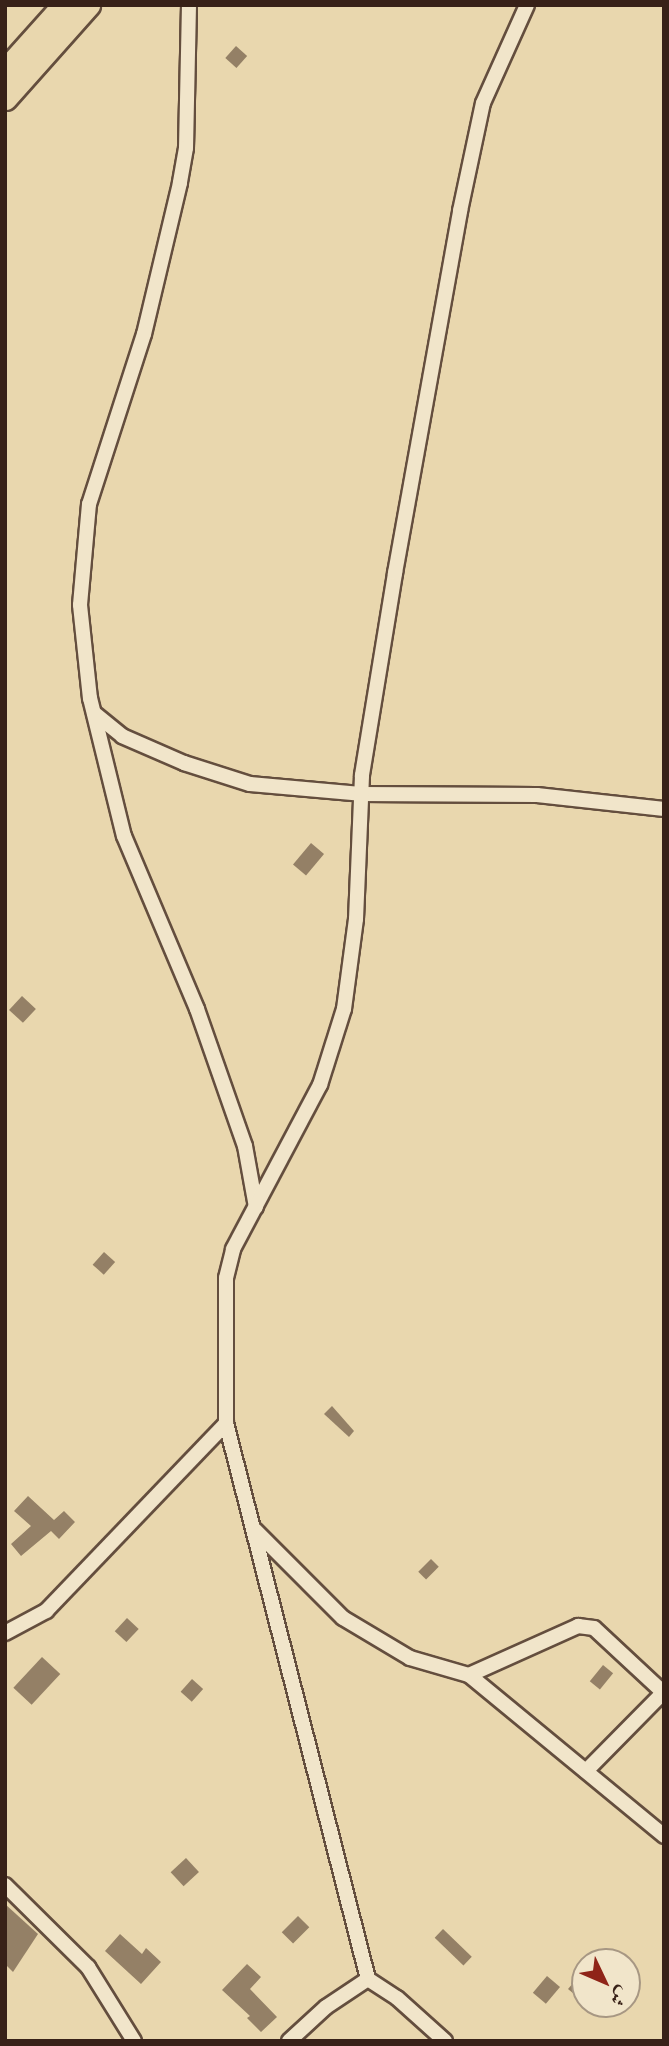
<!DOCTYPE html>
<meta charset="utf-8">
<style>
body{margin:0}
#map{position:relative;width:669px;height:2046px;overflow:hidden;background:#e9d7ae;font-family:"IM FELL Great Primer",Amiri,serif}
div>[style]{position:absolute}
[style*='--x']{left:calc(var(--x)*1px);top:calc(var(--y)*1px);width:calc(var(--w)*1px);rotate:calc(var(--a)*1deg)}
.building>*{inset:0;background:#948066;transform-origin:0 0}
.roads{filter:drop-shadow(2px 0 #644e3e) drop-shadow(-2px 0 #644e3e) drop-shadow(0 2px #644e3e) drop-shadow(0 -2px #644e3e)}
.minor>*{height:14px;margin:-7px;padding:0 7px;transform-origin:7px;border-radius:7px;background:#f1e5ca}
.trunk>*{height:23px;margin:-11.5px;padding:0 11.5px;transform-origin:11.5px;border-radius:11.5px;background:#e9d7ae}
span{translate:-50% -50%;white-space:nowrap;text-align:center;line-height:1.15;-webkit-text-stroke:5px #f1e5ca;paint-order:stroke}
.frame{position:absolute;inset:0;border:7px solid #382118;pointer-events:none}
.north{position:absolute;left:571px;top:1948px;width:70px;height:70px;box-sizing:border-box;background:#f1e5ca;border:2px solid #a79783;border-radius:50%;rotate:134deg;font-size:19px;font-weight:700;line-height:28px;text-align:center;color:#382118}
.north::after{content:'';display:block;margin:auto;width:24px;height:32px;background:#8f2418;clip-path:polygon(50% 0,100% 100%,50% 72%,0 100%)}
</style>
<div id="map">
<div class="building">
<i style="left:236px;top:46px;width:15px;height:16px;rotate:42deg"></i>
<i style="left:311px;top:843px;width:17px;height:28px;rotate:40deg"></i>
<i style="left:22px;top:996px;width:19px;height:19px;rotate:43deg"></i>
<i style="left:104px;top:1252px;width:15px;height:17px;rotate:42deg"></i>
<i style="clip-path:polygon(332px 1406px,354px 1431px,349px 1437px,324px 1414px)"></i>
<i style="clip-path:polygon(28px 1496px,54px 1520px,64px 1511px,75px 1522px,59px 1539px,51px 1531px,21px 1556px,11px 1544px,31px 1526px,14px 1511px)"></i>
<i style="left:431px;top:1559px;width:11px;height:18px;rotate:45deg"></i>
<i style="left:127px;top:1618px;width:16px;height:18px;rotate:43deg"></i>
<i style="left:42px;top:1657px;width:25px;height:42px;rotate:43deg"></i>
<i style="left:603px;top:1665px;width:13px;height:21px;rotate:39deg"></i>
<i style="left:192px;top:1679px;width:15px;height:17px;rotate:42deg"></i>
<i style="left:186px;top:1858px;width:19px;height:21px;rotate:47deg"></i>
<i style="clip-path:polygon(5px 1904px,38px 1934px,13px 1972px,5px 1964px)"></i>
<i style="left:298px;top:1916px;width:16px;height:23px;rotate:45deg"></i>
<i style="left:443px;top:1929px;width:40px;height:12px;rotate:44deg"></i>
<i style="clip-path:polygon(120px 1934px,142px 1954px,146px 1948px,161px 1962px,141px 1984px,105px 1951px)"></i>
<i style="clip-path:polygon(247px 1964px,261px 1977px,250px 1989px,277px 2017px,261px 2032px,247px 2018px,250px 2016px,222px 1990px)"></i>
<i style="clip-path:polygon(585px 1969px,585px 2003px,568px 1989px)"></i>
<i style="left:547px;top:1976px;width:17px;height:22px;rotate:40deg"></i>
</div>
<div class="roads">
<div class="minor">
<i style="--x:189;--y:5;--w:143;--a:91.2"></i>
<i style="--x:186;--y:148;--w:36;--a:100"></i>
<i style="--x:180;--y:183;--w:155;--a:103.4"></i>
<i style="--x:144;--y:334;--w:179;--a:107.9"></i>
<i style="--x:89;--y:504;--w:101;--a:95.1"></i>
<i style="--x:80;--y:605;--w:94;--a:83.9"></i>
<i style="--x:90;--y:698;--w:142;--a:76.2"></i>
<i style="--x:124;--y:836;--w:188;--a:67.1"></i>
<i style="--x:197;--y:1009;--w:145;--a:70.7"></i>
<i style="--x:245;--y:1146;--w:62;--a:79.8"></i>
<i style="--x:94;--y:713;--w:36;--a:39"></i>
<i style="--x:122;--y:736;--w:68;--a:23.5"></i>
<i style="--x:184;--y:763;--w:69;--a:17.7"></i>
<i style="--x:250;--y:784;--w:111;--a:5.1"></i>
<i style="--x:361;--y:794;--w:176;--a:0.3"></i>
<i style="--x:537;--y:795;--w:128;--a:6.3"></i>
<i style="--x:255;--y:1530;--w:124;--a:45"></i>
<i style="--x:343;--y:1618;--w:78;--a:30.8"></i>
<i style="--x:410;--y:1658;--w:61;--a:16.1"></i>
<i style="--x:469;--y:1675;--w:253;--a:39.5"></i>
<i style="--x:5;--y:1633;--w:47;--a:-28.2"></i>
<i style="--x:46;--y:1611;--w:260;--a:-46.2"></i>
<i style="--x:469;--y:1675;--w:120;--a:-24.2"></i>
<i style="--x:578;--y:1626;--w:16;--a:7"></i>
<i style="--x:594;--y:1628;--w:96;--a:42.9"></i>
<i style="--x:586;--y:1771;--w:110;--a:-45.4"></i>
<i style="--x:5;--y:1885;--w:117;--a:44.7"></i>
<i style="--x:88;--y:1967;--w:87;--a:58.1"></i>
<i style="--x:289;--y:2041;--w:50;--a:-42.6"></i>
<i style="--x:326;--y:2007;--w:50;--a:-33.7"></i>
<i style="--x:445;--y:2041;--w:64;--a:-138.1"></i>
<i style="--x:397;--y:1998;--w:35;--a:-147"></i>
<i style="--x:368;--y:1979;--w:574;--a:-104.33"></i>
<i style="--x:226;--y:1423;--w:145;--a:-90"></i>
<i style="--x:226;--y:1278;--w:30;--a:-76"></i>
<i style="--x:233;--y:1249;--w:186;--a:-62.1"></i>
<i style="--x:320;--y:1085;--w:80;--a:-72.5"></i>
<i style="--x:344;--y:1009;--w:91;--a:-82.4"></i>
<i style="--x:356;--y:919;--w:144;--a:-87.6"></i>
<i style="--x:362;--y:775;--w:205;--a:-80.7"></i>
<i style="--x:395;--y:573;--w:368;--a:-79.8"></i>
<i style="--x:460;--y:211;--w:110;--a:-78"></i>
<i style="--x:483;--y:103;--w:107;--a:-65.8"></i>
</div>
<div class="trunk">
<i style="--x:5;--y:71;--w:89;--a:-48.2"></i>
<i style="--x:5;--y:98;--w:125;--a:-48.3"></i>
</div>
</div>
<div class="frame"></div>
<div class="north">ش</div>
</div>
